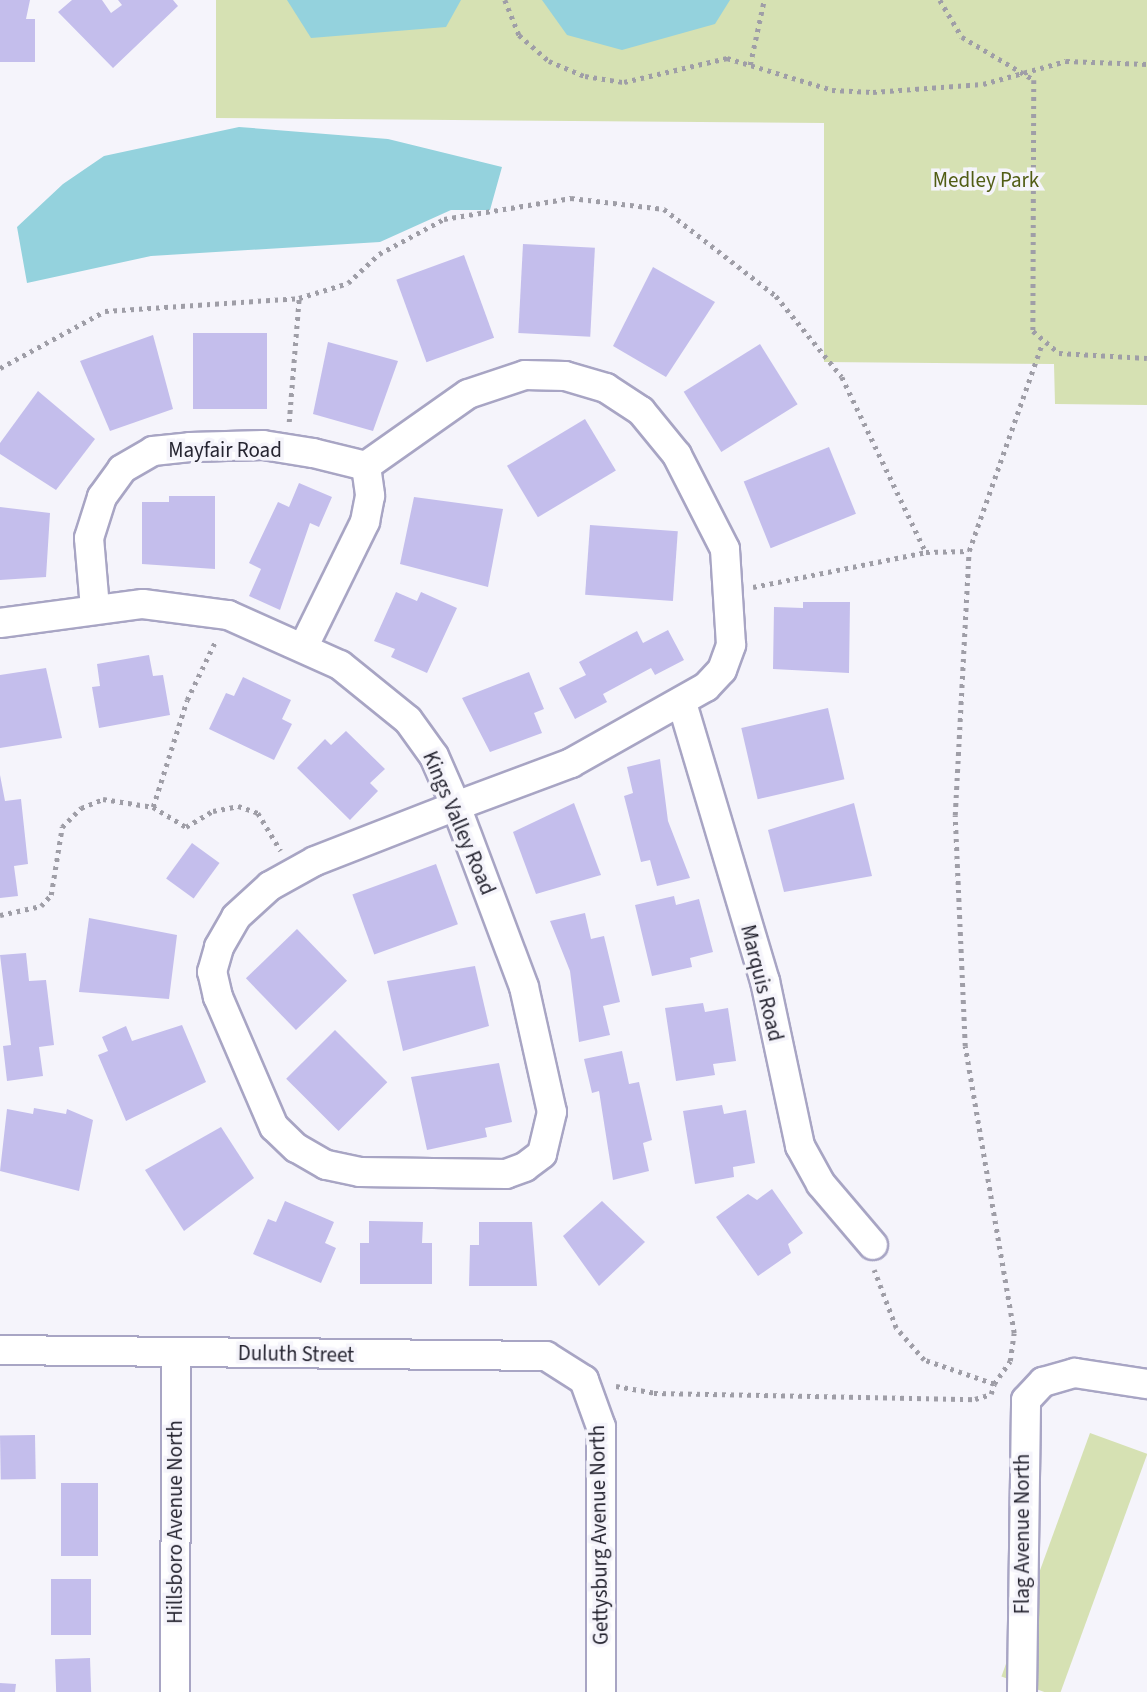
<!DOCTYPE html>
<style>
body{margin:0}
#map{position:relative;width:1147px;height:1692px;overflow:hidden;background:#f5f4fb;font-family:"Source Sans 3",sans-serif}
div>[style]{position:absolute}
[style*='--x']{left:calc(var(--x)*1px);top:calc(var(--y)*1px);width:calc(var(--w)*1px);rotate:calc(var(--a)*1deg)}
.green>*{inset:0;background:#d6e1b3;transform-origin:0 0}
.water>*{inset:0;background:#94d2dd}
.building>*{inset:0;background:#c4beec;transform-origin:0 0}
.path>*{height:4.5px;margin-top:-2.25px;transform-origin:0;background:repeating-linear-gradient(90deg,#9f9ea7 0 3.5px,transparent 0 8.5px)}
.roads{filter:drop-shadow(2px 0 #a8a5c4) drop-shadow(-2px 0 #a8a5c4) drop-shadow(0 2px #a8a5c4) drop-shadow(0 -2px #a8a5c4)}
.street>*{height:28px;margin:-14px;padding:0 14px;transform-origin:14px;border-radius:14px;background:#fff}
span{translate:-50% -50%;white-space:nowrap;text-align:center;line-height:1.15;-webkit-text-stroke:7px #f5f4fb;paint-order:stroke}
.park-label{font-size:21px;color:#515d15}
.street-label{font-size:21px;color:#252430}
</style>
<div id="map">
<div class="green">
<i style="clip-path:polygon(216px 0,1147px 0,1147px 405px,1055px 404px,1054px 364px,824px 362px,824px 123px,216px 118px)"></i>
<i style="left:1090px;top:1433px;width:61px;height:259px;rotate:20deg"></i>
</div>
<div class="water">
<i style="clip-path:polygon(287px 0,461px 0,446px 27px,311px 38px)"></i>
<i style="clip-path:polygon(542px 0,730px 0,715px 24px,622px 50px,567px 35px)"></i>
<i style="clip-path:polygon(239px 127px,388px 139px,502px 167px,490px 210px,451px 210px,380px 242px,151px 256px,27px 283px,17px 227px,63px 184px,104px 156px)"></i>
</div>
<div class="building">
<i style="clip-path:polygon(0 0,30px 0,26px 19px,35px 19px,35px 62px,0 62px)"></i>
<i style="clip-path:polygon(72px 0,102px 0,111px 13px,122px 5px,118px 0,173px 0,178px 6px,113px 68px,58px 12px)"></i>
<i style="left:523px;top:244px;width:72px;height:89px;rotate:3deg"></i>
<i style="left:464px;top:255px;width:88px;height:72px;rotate:70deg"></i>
<i style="clip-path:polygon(653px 267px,715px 302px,666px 377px,613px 346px)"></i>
<i style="left:267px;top:333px;width:76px;height:74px;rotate:90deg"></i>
<i style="clip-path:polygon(153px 335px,173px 409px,110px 431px,80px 361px)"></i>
<i style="clip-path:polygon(328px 342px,398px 361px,373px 431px,313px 414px)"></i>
<i style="left:760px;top:344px;width:71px;height:90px;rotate:58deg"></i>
<i style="clip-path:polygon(38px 391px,95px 439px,56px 490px,0 454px,0 443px)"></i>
<i style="left:585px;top:419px;width:60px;height:91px;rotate:59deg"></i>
<i style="left:829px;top:447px;width:72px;height:92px;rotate:68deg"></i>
<i style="clip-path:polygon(299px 483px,332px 497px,319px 527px,310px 523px,280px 610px,249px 596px,261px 569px,249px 563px,278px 502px,289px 507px)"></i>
<i style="clip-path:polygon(169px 496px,215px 496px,215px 569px,142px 564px,142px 502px,169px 502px)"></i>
<i style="clip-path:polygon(414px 497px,503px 509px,488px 587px,400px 564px)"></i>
<i style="clip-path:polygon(0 507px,50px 513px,46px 577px,0 580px)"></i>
<i style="left:590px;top:525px;width:88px;height:70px;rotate:4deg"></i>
<i style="clip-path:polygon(396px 592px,417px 601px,421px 592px,457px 608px,427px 673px,391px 657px,395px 649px,374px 641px)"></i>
<i style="clip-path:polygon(803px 602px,850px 602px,849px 673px,773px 669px,774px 607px,803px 608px)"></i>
<i style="clip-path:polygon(668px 630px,684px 660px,655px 675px,651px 668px,603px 694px,607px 702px,575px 719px,559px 688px,586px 675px,579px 662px,637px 631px,643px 643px)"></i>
<i style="clip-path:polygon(149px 655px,153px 676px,163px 675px,170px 715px,99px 728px,92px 687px,100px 686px,97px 664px)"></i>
<i style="clip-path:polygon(46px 668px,62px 738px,0 748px,0 675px)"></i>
<i style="clip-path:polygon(529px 672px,544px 709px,534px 713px,542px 733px,490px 752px,462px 698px)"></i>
<i style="clip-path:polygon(243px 677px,291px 700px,282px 719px,292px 724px,274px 760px,209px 729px,226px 693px,234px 696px)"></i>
<i style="left:828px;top:708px;width:73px;height:89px;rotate:77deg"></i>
<i style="clip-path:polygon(346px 731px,385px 769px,370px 783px,378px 791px,350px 820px,297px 768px,325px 739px,331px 745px)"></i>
<i style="clip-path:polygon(660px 759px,668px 821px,690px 878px,657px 886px,650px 860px,641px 862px,624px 796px,633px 793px,627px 767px)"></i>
<i style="clip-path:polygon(0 775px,5px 801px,21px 799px,28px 864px,14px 866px,18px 896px,0 898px)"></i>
<i style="clip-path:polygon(574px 803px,601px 875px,536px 894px,513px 832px)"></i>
<i style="clip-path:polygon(854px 803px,872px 876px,784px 892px,768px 830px)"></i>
<i style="left:192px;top:843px;width:34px;height:44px;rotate:36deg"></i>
<i style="left:436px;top:864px;width:64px;height:89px;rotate:70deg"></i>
<i style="clip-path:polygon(674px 896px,676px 905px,699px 899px,713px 952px,690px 958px,692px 967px,652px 976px,635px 905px)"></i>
<i style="clip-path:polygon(585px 913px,591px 939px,604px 936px,620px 1002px,603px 1006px,610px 1035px,579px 1042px,570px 971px,550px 921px)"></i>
<i style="clip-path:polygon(89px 918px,177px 935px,169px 999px,79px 992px)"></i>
<i style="left:297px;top:929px;width:72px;height:71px;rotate:46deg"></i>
<i style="clip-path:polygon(26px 953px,29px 981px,46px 980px,54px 1045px,39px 1047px,43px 1076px,7px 1081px,3px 1046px,11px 1045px,0 955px)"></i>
<i style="clip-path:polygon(475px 966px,489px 1026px,403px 1051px,387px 981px)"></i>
<i style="clip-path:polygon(703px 1003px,705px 1012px,728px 1008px,736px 1061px,713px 1064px,715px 1075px,676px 1081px,665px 1008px)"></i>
<i style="clip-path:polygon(182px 1025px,206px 1082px,126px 1121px,98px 1055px,108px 1051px,102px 1037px,126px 1026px,132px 1041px)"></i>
<i style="left:335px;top:1030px;width:74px;height:69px;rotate:45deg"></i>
<i style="clip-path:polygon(622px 1051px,629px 1084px,639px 1082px,652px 1140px,643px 1143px,649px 1171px,613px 1180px,599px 1091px,592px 1093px,584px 1059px)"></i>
<i style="clip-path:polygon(499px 1063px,512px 1122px,485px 1128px,487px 1137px,427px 1150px,411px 1077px)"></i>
<i style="clip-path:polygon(722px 1105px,724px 1114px,746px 1110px,755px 1163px,733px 1167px,734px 1177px,695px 1184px,683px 1111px)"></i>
<i style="clip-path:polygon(34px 1108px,66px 1114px,67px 1109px,93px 1120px,79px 1191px,0 1171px,7px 1109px,33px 1114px)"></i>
<i style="clip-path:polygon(221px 1127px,254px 1178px,184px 1231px,145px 1170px)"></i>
<i style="clip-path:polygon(772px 1189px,803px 1233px,788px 1244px,791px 1253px,758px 1276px,716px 1217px,748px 1194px,757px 1200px)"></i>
<i style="clip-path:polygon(285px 1201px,334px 1222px,325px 1243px,336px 1248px,321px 1283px,253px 1254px,268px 1219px,276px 1222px)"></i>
<i style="clip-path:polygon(602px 1201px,645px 1242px,599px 1286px,563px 1236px)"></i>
<i style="clip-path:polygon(369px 1221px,423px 1222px,422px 1243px,432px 1243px,432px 1284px,360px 1284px,360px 1243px,369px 1243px)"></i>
<i style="clip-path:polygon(479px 1222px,532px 1222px,537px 1286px,469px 1286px,470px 1245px,479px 1245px)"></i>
<i style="left:35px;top:1435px;width:44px;height:35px;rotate:89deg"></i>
<i style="left:61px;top:1483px;width:37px;height:73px"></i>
<i style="left:51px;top:1579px;width:40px;height:56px"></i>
<i style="left:90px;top:1658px;width:34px;height:35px;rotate:88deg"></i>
<i style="clip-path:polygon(0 1683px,16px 1684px,15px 1692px,0 1692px)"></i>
</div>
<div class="path">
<i style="--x:505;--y:0;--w:38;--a:68"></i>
<i style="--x:519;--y:35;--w:40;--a:41"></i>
<i style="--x:549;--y:61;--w:39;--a:23"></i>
<i style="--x:585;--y:76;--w:39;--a:9"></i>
<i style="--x:624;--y:82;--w:106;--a:-13.1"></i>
<i style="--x:727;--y:58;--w:110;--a:16.9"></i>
<i style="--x:832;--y:90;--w:41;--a:2.8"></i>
<i style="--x:873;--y:92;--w:110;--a:-4.2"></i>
<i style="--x:983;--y:84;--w:86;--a:-15.5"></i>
<i style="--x:1066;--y:61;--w:81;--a:2.1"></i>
<i style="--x:940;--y:0;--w:43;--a:59.3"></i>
<i style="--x:962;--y:37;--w:84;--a:30.8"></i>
<i style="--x:1034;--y:80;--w:251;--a:90.2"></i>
<i style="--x:1033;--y:331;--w:34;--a:40"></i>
<i style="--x:1059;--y:353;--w:88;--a:3.3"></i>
<i style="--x:750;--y:65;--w:66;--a:-77.8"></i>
<i style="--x:0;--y:368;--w:119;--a:-28.5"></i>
<i style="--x:105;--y:311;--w:194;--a:-3.8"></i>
<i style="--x:299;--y:298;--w:51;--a:-17"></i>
<i style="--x:348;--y:283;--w:42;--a:-43.1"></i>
<i style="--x:379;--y:254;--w:74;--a:-28.3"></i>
<i style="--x:444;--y:219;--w:129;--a:-9.4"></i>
<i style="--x:571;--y:198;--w:94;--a:6.7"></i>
<i style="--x:664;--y:209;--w:142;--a:37.8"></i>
<i style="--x:776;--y:296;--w:104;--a:50.8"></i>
<i style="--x:842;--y:377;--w:194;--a:64.4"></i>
<i style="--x:289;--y:422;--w:124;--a:-85.4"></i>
<i style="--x:753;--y:587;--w:177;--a:-11.4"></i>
<i style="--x:926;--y:552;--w:43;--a:-1.3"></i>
<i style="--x:153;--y:807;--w:112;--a:-72.4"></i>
<i style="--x:187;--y:700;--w:64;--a:-64.2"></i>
<i style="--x:0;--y:915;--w:42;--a:-12.4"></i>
<i style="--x:41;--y:906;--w:15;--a:-48"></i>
<i style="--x:51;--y:895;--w:69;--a:-80.8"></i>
<i style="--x:62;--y:827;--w:27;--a:-45"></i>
<i style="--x:81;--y:808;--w:24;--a:-22"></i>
<i style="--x:103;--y:799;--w:51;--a:9.1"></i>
<i style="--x:153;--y:807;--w:39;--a:31"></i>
<i style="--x:186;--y:827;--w:31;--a:-31"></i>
<i style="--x:213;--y:811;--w:25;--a:-11"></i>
<i style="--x:238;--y:806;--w:21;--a:19"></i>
<i style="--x:258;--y:813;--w:44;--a:58.8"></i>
<i style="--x:994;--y:1384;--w:28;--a:-55"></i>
<i style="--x:1010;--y:1361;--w:28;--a:-82"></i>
<i style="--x:1014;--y:1333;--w:291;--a:-99.7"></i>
<i style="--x:965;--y:1046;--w:231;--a:-92.5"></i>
<i style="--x:955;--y:815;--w:264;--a:-87"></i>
<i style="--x:969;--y:551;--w:219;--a:-70.6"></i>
<i style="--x:616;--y:1386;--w:39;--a:10"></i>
<i style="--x:654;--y:1393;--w:321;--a:1.1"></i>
<i style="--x:975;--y:1399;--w:17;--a:-17"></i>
<i style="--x:991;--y:1394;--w:10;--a:-73"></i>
<i style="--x:994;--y:1384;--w:74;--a:-161.1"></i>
<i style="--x:924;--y:1360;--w:43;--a:-131.2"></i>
<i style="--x:896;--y:1328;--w:62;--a:-110.8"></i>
</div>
<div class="roads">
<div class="street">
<i style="--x:95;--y:608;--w:70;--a:-94.9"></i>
<i style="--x:89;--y:538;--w:43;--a:-72.4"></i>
<i style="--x:102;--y:497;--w:34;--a:-54"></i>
<i style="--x:122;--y:469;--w:36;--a:-30"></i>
<i style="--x:153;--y:451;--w:37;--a:-6"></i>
<i style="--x:190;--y:447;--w:73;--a:-1.6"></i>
<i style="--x:263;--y:445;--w:51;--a:9.1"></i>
<i style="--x:313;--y:453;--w:55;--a:13.8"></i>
<i style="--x:366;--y:466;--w:30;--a:82"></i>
<i style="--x:370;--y:496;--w:26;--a:101"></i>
<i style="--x:365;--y:522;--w:140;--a:116.2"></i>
<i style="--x:0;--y:623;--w:144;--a:-7.6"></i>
<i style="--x:143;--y:604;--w:86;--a:7.4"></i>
<i style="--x:228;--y:615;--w:123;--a:24.1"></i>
<i style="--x:340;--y:665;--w:87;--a:39"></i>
<i style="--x:408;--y:720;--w:44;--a:54.2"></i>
<i style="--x:434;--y:756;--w:55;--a:66.3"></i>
<i style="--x:456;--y:806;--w:193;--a:69.4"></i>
<i style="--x:524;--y:987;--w:128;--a:77.4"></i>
<i style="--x:552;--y:1112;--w:43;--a:103.4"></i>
<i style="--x:542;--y:1154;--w:21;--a:143"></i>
<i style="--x:525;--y:1167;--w:20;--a:160"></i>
<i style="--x:506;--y:1174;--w:146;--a:-179.2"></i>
<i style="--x:360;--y:1172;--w:35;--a:-168"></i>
<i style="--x:326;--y:1165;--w:34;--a:-150"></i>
<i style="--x:296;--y:1148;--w:30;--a:-136"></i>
<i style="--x:274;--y:1127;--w:142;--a:-113.3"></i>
<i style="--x:218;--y:997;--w:26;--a:-103"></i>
<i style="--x:212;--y:972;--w:26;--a:-74"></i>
<i style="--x:219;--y:947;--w:34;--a:-60"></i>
<i style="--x:236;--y:917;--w:46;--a:-42.4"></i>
<i style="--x:270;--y:886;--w:51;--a:-29.1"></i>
<i style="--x:315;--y:861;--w:151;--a:-21.3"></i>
<i style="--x:456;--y:806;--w:123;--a:-20.5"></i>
<i style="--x:571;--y:763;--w:155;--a:-29.4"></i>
<i style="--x:706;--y:687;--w:23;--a:-47"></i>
<i style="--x:722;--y:670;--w:27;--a:-70"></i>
<i style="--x:731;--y:645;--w:96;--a:-93.6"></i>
<i style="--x:725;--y:549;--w:106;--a:-117.1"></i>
<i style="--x:677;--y:455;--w:57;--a:-129.3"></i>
<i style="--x:641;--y:411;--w:42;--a:-146.7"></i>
<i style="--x:606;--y:388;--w:43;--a:-163.7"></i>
<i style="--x:565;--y:376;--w:40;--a:-178.6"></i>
<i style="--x:525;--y:375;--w:60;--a:161.6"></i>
<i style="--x:468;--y:394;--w:125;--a:144.8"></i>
<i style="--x:682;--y:703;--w:290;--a:73.4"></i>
<i style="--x:765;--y:981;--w:169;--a:78"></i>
<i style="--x:800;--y:1146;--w:43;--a:61.1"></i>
<i style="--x:821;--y:1184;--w:80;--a:49.6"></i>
<i style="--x:0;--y:1350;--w:546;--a:0.63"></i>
<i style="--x:546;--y:1356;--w:45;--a:32.3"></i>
<i style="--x:584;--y:1380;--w:50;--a:70.1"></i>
<i style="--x:601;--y:1427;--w:265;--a:90"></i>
<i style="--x:175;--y:1692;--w:339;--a:-89.8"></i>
<i style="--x:1022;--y:1692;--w:292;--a:-89.2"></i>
<i style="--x:1026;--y:1400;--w:25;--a:-47"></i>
<i style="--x:1043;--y:1382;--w:33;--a:-16"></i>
<i style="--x:1075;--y:1373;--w:73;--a:8.7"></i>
</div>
</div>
<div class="park-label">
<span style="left:986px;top:180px">Medley Park</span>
</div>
<div class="street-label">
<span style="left:225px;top:450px">Mayfair Road</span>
<span style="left:459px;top:823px;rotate:67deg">Kings Valley Road</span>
<span style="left:762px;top:983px;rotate:76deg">Marquis Road</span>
<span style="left:296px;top:1354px;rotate:1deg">Duluth Street</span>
<span style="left:175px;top:1522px;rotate:-90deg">Hillsboro Avenue North</span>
<span style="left:1022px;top:1534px;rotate:-90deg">Flag Avenue North</span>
<span style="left:599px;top:1535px;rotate:-91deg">Gettysburg Avenue North</span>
</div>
</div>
